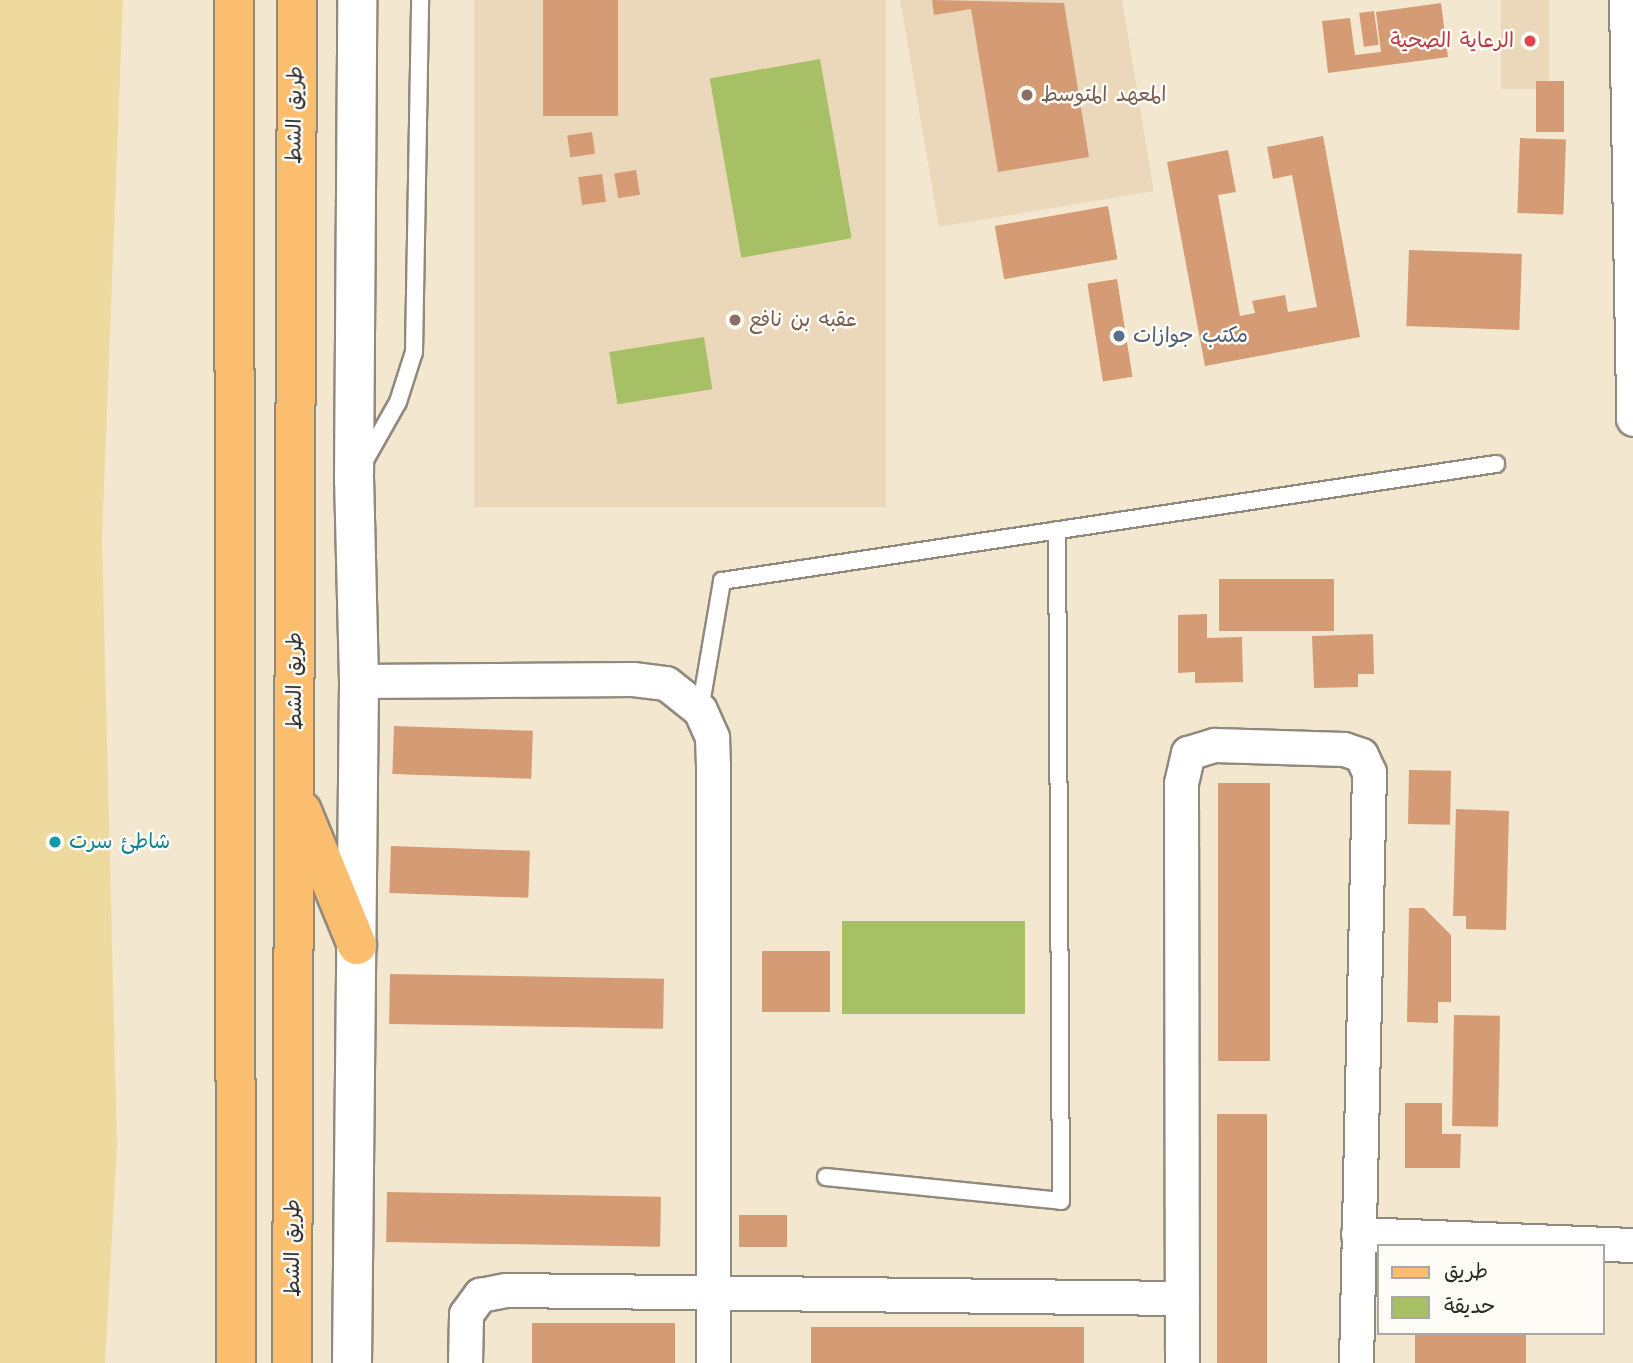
<!DOCTYPE html>
<meta charset="utf-8">
<style>
body{margin:0}
#map{position:relative;width:1633px;height:1363px;overflow:hidden;background:#f4e7cf;font-family:"Architects Daughter","Playpen Sans Arabic",sans-serif}
div>[style]{position:absolute}
[style*='--x']{left:calc(var(--x)*1px);top:calc(var(--y)*1px);width:calc(var(--w)*1px);rotate:calc(var(--a)*1deg)}
.built>*{inset:0;background:#ebd8ba;transform-origin:0 0}
.green>*{inset:0;background:#a7c066;transform-origin:0 0}
.sand>*{inset:0;background:#eeda9e}
.building>*{inset:0;background:#d59b74;transform-origin:0 0}
.roads{filter:drop-shadow(2px 0 #90897d) drop-shadow(-2px 0 #90897d) drop-shadow(0 2px #90897d) drop-shadow(0 -2px #90897d)}
.service>*{height:16px;margin:-8px;padding:0 8px;transform-origin:8px;border-radius:8px;background:#fff}
.minor>*{height:33px;margin:-16.5px;padding:0 16.5px;transform-origin:16.5px;border-radius:16.5px;background:#fff}
.tertiary>*{height:38px;margin:-19px;padding:0 19px;transform-origin:19px;border-radius:19px;background:#fff}
.primary>*{height:38px;margin:-19px;padding:0 19px;transform-origin:19px;border-radius:19px;background:#fbbe6e}
.dots>*{width:19px;height:19px;translate:-50% -50%;box-sizing:border-box;border:4px solid #fdfcf7;border-radius:50%}
span{translate:-50% -50%;white-space:nowrap;text-align:center;line-height:1.15;-webkit-text-stroke:5px #fdfcf7;paint-order:stroke}
.health-label{font-size:21px;color:#be3a42}
.right{translate:-100% -50%;text-align:right}
.education-label{font-size:21px;color:#785e54}
.left{translate:0 -50%;text-align:left}
.street-label{font-size:21px;color:#2b2b2b}
.service-label{font-size:21px;color:#4e5e75}
.culture-label{font-size:21px;color:#0d838f}
.legend{position:absolute;left:1377px;top:1244px;width:228px;height:91px;box-sizing:border-box;background:#fdfcf7;border:2px solid #a9a8a5;margin:0;padding:9px 12px;list-style:none;font-size:21px;color:#2b2b2b}
.legend li{display:flex;align-items:center;gap:14px;height:35px}
.legend b{width:35px;border:2px solid #a9a8a5}
</style>
<div id="map">
<div class="built">
<i style="left:474px;top:0;width:412px;height:507px"></i>
<i style="clip-path:polygon(900px 0,1122px 0,1154px 191px,939px 227px)"></i>
<i style="left:1501px;top:0;width:48px;height:89px"></i>
</div>
<div class="green">
<i style="left:820px;top:59px;width:182px;height:112px;rotate:80deg"></i>
<i style="left:704px;top:337px;width:53px;height:96px;rotate:81deg"></i>
<i style="left:1025px;top:921px;width:93px;height:183px;rotate:90deg"></i>
</div>
<div class="sand">
<i style="clip-path:polygon(0 0,123px 0,102px 539px,117px 1145px,105px 1363px,0 1363px)"></i>
</div>
<div class="building">
<i style="left:543px;top:0;width:75px;height:116px"></i>
<i style="clip-path:polygon(932px 0,1064px 3px,1089px 157px,998px 172px,971px 9px,934px 15px)"></i>
<i style="clip-path:polygon(1441px 3px,1448px 57px,1328px 73px,1322px 21px,1350px 18px,1355px 55px,1381px 52px,1376px 12px)"></i>
<i style="left:1374px;top:11px;width:34px;height:15px;rotate:82deg"></i>
<i style="left:1536px;top:81px;width:28px;height:51px"></i>
<i style="left:592px;top:132px;width:22px;height:25px;rotate:82deg"></i>
<i style="clip-path:polygon(1323px 136px,1360px 337px,1205px 366px,1167px 162px,1228px 150px,1236px 192px,1218px 195px,1240px 316px,1255px 313px,1252px 301px,1285px 295px,1288px 312px,1317px 307px,1292px 175px,1273px 179px,1267px 147px)"></i>
<i style="left:1520px;top:138px;width:46px;height:75px;rotate:2deg"></i>
<i style="left:636px;top:170px;width:25px;height:22px;rotate:81deg"></i>
<i style="left:602px;top:174px;width:28px;height:24px;rotate:82deg"></i>
<i style="left:1108px;top:206px;width:54px;height:115px;rotate:80deg"></i>
<i style="left:1409px;top:250px;width:113px;height:76px;rotate:2deg"></i>
<i style="left:1117px;top:279px;width:99px;height:30px;rotate:81deg"></i>
<i style="left:1219px;top:579px;width:115px;height:52px"></i>
<i style="clip-path:polygon(1207px 614px,1207px 638px,1242px 637px,1243px 682px,1195px 683px,1195px 672px,1178px 673px,1178px 615px)"></i>
<i style="clip-path:polygon(1373px 634px,1374px 674px,1358px 674px,1358px 687px,1314px 688px,1312px 636px)"></i>
<i style="left:394px;top:726px;width:139px;height:48px;rotate:2deg"></i>
<i style="left:1409px;top:770px;width:42px;height:54px;rotate:1deg"></i>
<i style="left:1218px;top:783px;width:52px;height:278px"></i>
<i style="clip-path:polygon(1456px 809px,1509px 811px,1506px 930px,1466px 929px,1466px 916px,1453px 916px)"></i>
<i style="left:391px;top:846px;width:139px;height:47px;rotate:2deg"></i>
<i style="clip-path:polygon(1409px 908px,1424px 908px,1451px 935px,1451px 1002px,1438px 1002px,1438px 1023px,1407px 1022px)"></i>
<i style="left:762px;top:951px;width:68px;height:61px"></i>
<i style="left:390px;top:974px;width:274px;height:50px;rotate:1deg"></i>
<i style="left:1454px;top:1015px;width:46px;height:111px;rotate:1deg"></i>
<i style="clip-path:polygon(1405px 1103px,1442px 1103px,1442px 1134px,1461px 1134px,1460px 1168px,1405px 1168px)"></i>
<i style="left:1217px;top:1114px;width:50px;height:249px"></i>
<i style="left:387px;top:1192px;width:274px;height:50px;rotate:1deg"></i>
<i style="left:739px;top:1215px;width:48px;height:32px"></i>
<i style="left:532px;top:1323px;width:143px;height:40px"></i>
<i style="left:811px;top:1327px;width:273px;height:36px"></i>
<i style="left:1415px;top:1333px;width:111px;height:30px"></i>
</div>
<div class="roads">
<div class="service">
<i style="--x:364;--y:462;--w:69;--a:-60.5"></i>
<i style="--x:398;--y:402;--w:52;--a:-72.3"></i>
<i style="--x:414;--y:352;--w:352;--a:-89"></i>
<i style="--x:700;--y:710;--w:131;--a:-80.3"></i>
<i style="--x:722;--y:581;--w:783;--a:-8.6"></i>
<i style="--x:826;--y:1177;--w:236;--a:5.8"></i>
<i style="--x:1061;--y:1201;--w:671;--a:-90.34"></i>
</div>
<div class="minor">
<i style="--x:1626;--y:0;--w:419;--a:89"></i>
<i style="--x:359;--y:681;--w:274;--a:-0.4"></i>
<i style="--x:633;--y:679;--w:33;--a:7"></i>
<i style="--x:666;--y:683;--w:43;--a:38.5"></i>
<i style="--x:700;--y:710;--w:30;--a:66"></i>
<i style="--x:712;--y:737;--w:29;--a:88"></i>
<i style="--x:713;--y:766;--w:597;--a:90"></i>
<i style="--x:1358;--y:1234;--w:275;--a:2.3"></i>
<i style="--x:465;--y:1363;--w:49;--a:-88.8"></i>
<i style="--x:466;--y:1314;--w:24;--a:-54"></i>
<i style="--x:480;--y:1295;--w:26;--a:-11"></i>
<i style="--x:506;--y:1290;--w:676;--a:0.68"></i>
<i style="--x:1182;--y:1363;--w:580;--a:-90.1"></i>
<i style="--x:1181;--y:783;--w:31;--a:-77"></i>
<i style="--x:1188;--y:753;--w:28;--a:-17"></i>
<i style="--x:1215;--y:745;--w:129;--a:1.8"></i>
<i style="--x:1344;--y:749;--w:18;--a:19"></i>
<i style="--x:1361;--y:755;--w:19;--a:65"></i>
<i style="--x:1369;--y:772;--w:591;--a:91.26"></i>
</div>
<div class="tertiary">
<i style="--x:352;--y:1363;--w:682;--a:-89.41"></i>
<i style="--x:359;--y:681;--w:201;--a:-91.4"></i>
<i style="--x:354;--y:480;--w:480;--a:-89.6"></i>
</div>
<div class="primary">
<i style="--x:234;--y:0;--w:1363;--a:89.92"></i>
<i style="--x:302;--y:811;--w:145;--a:67.7"></i>
<i style="--x:292;--y:1363;--w:1363;--a:-89.79"></i>
</div>
</div>
<div class="dots">
<i style="left:1530px;top:41px;background:#e0444e"></i>
<i style="left:1027px;top:95px;background:#8d6e63"></i>
<i style="left:735px;top:320px;background:#8d6e63"></i>
<i style="left:1119px;top:336px;background:#5c6f8a"></i>
<i style="left:55px;top:842px;background:#0f9aa8"></i>
</div>
<div class="health-label">
<span class="right" style="left:1514px;top:41px">الرعاية الصحية</span>
</div>
<div class="education-label">
<span class="left" style="left:1041px;top:95px">المعهد المتوسط</span>
<span class="left" style="left:749px;top:320px">عقبه بن نافع</span>
</div>
<div class="street-label">
<span style="left:295px;top:115px;rotate:-89deg">طريق الشط</span>
<span style="left:295px;top:681px;rotate:-90deg">طريق الشط</span>
<span style="left:293px;top:1248px;rotate:-90deg">طريق الشط</span>
</div>
<div class="service-label">
<span class="left" style="left:1133px;top:336px">مكتب جوازات</span>
</div>
<div class="culture-label">
<span class="left" style="left:69px;top:842px">شاطئ سرت</span>
</div>
<ul class="legend">
<li><b style="height:9px;background:#fbbe6e"></b>طريق</li>
<li><b style="height:19px;background:#a7c066"></b>حديقة</li>
</ul>
</div>
